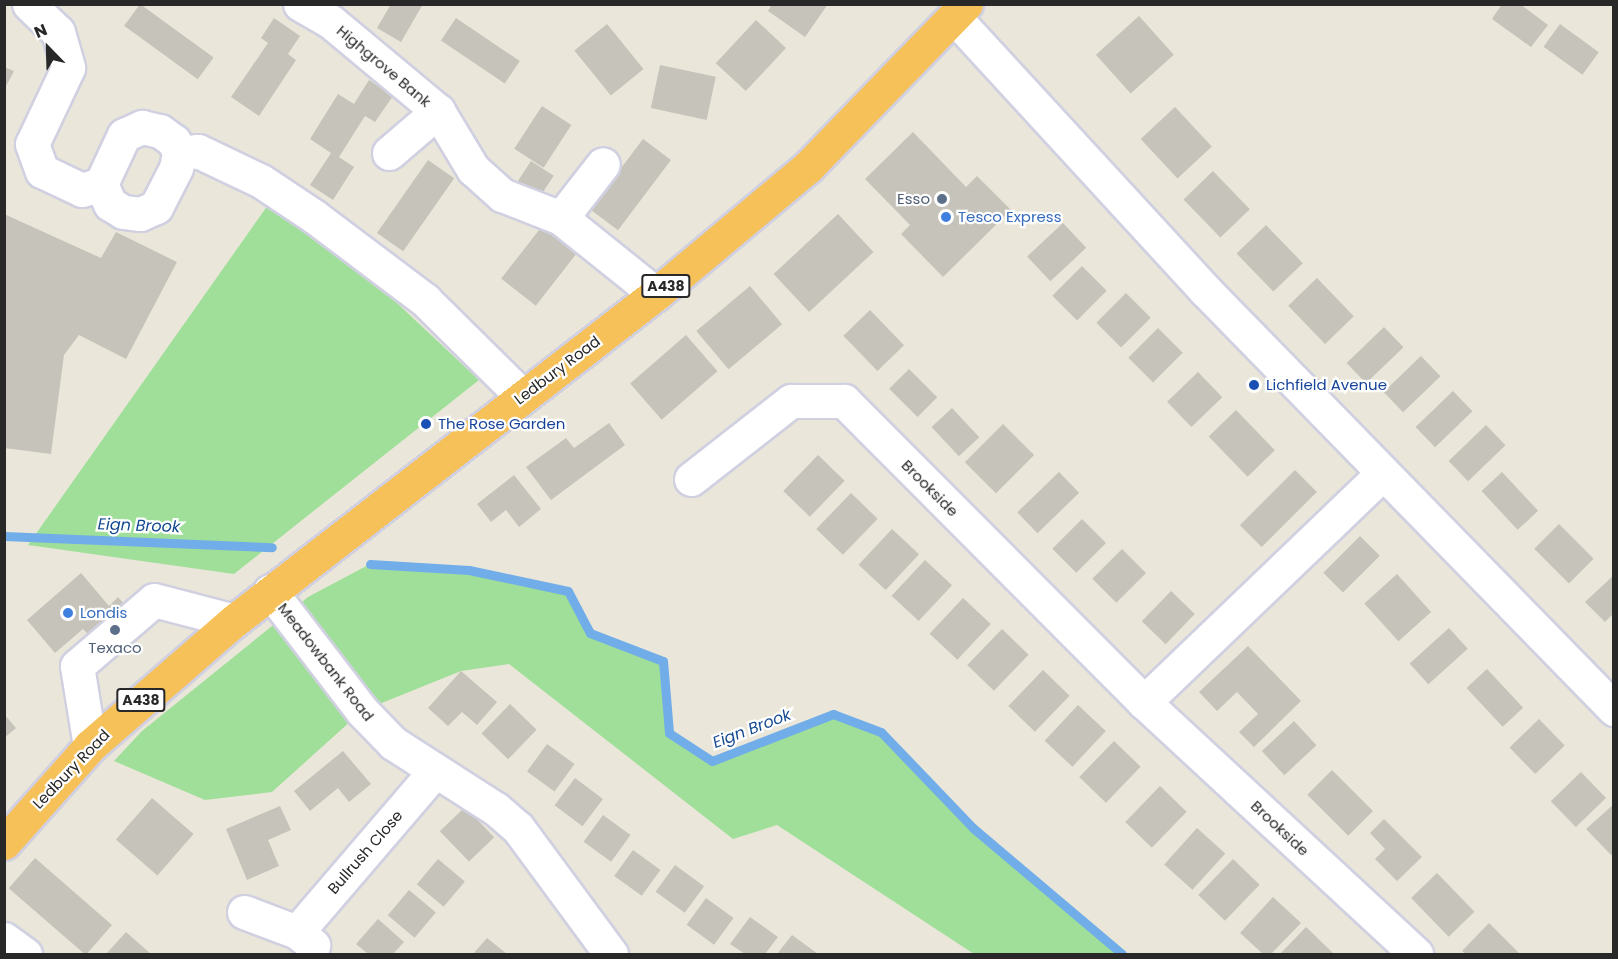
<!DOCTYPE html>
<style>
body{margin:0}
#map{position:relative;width:1618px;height:959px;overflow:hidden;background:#eae7da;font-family:Poppins,sans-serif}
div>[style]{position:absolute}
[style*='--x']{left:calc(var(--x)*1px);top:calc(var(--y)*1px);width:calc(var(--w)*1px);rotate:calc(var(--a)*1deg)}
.green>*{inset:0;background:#a0df99}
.stream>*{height:9px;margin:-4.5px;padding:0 4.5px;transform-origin:4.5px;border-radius:4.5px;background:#71ade8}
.building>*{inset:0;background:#c5c3ba;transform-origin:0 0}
.roads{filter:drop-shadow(2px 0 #d0d0e1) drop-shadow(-2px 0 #d0d0e1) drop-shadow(0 2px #d0d0e1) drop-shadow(0 -2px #d0d0e1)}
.minor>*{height:33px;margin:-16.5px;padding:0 16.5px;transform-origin:16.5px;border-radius:16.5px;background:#fff}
.highway>*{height:33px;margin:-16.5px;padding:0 16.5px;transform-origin:16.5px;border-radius:16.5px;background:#f6c159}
.dots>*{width:16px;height:16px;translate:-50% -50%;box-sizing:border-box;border:3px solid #fff;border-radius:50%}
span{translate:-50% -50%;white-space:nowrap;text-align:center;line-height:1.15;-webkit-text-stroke:4.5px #fff;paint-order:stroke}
.shield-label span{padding:2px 4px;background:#fff;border:2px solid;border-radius:4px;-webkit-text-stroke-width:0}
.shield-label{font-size:14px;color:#282828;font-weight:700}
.street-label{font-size:15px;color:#282828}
.service-label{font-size:15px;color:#4e5e75}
.right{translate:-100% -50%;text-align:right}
.shop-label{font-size:15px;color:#366cbe}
.left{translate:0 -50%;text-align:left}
.transit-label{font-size:15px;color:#164399}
.water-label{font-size:16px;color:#134991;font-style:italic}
.frame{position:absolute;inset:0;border:6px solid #282828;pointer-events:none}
.north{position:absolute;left:18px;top:18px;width:60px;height:60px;-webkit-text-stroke:4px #fff;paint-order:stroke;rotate:337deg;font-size:16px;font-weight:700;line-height:24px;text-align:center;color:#282828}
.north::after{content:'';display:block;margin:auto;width:21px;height:27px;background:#282828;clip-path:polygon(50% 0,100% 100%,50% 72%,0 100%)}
</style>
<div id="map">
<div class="green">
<i style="clip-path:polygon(268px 205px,397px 303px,479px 380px,234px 574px,28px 545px)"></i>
<i style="clip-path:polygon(370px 564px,469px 570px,568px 591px,590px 633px,663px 661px,669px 733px,712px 761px,833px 714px,881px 732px,973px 828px,1122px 954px,974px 954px,777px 825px,733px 839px,509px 664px,461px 671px,362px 711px,272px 792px,205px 800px,114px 761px,142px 731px,308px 597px)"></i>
</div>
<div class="stream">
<i style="--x:4;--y:536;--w:268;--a:2.4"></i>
<i style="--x:370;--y:564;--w:99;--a:3.5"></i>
<i style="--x:469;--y:570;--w:101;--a:12"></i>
<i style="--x:568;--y:591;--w:47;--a:62.4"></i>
<i style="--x:590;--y:633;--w:78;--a:21"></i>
<i style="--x:663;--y:661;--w:72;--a:85.2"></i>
<i style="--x:669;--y:733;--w:51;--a:33.1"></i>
<i style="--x:712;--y:761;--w:130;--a:-21.2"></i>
<i style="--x:833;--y:714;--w:51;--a:20.6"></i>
<i style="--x:881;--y:732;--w:133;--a:46.2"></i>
<i style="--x:973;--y:828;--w:195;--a:40.2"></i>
</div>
<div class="building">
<i style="left:140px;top:4px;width:91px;height:27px;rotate:36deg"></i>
<i style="clip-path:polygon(391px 4px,423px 4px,401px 42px,377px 28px)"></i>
<i style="clip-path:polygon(772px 4px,828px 4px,805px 37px,768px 11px)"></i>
<i style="clip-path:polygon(1502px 4px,1520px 4px,1548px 25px,1531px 47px,1492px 19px)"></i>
<i style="left:1139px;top:16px;width:52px;height:58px;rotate:48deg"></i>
<i style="clip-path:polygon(274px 18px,300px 36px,288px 54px,296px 60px,259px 116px,231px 97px,268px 43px,261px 38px)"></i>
<i style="left:456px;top:18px;width:77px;height:27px;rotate:34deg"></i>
<i style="left:756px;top:20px;width:41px;height:59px;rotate:43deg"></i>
<i style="left:607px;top:24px;width:58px;height:42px;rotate:51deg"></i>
<i style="left:1560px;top:24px;width:48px;height:28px;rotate:36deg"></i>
<i style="left:660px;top:65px;width:57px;height:44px;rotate:12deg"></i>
<i style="clip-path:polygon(4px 67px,14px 71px,4px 90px)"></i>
<i style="clip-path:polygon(369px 80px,393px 96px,375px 122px,365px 116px,339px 157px,354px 167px,333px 200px,310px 185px,331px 153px,310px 139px,338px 94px,354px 104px)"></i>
<i style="left:542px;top:106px;width:35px;height:51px;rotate:33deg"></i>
<i style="left:1175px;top:107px;width:54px;height:47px;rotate:47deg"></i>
<i style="clip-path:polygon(913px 132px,966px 187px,977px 176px,1011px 210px,943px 277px,901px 234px,910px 225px,865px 179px)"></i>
<i style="left:643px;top:139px;width:35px;height:88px;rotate:37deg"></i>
<i style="left:428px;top:160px;width:32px;height:89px;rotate:35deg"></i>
<i style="left:531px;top:161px;width:27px;height:29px;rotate:33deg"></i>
<i style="left:1213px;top:171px;width:53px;height:41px;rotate:46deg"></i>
<i style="clip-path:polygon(4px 214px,101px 258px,116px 232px,177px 262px,126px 359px,79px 335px,64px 355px,51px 454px,4px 448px)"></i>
<i style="left:838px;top:214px;width:52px;height:88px;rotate:47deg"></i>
<i style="left:1063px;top:223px;width:34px;height:49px;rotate:47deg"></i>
<i style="left:543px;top:225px;width:44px;height:68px;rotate:38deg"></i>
<i style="left:1266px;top:225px;width:53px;height:41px;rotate:46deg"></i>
<i style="left:1082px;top:266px;width:35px;height:42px;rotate:45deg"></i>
<i style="left:1317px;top:278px;width:53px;height:40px;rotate:46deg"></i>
<i style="left:750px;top:286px;width:50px;height:70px;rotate:50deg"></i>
<i style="left:1126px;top:293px;width:35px;height:42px;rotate:45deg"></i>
<i style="left:870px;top:310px;width:49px;height:37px;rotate:46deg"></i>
<i style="left:1384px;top:327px;width:28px;height:52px;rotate:46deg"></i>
<i style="left:1158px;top:328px;width:35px;height:42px;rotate:45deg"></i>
<i style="left:686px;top:335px;width:48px;height:74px;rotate:49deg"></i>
<i style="left:1421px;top:356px;width:28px;height:52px;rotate:46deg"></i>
<i style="left:909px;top:369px;width:40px;height:28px;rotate:45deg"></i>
<i style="left:1198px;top:372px;width:35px;height:43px;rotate:46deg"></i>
<i style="left:1453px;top:391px;width:28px;height:52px;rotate:46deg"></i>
<i style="left:952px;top:408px;width:40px;height:28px;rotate:47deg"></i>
<i style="left:1236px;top:410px;width:56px;height:38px;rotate:46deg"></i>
<i style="clip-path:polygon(609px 423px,625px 445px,551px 500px,526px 467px,566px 438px,574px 448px)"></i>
<i style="left:1003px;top:424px;width:44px;height:54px;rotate:45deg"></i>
<i style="left:1486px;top:425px;width:28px;height:52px;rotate:46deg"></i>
<i style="left:818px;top:455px;width:37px;height:50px;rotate:44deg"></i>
<i style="left:1295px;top:470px;width:31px;height:78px;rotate:45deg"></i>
<i style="left:1059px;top:472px;width:29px;height:58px;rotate:46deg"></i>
<i style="left:1502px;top:472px;width:53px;height:28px;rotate:47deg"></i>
<i style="clip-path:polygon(514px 475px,541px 509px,519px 527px,506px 510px,491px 522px,477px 504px)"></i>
<i style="left:851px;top:493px;width:37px;height:50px;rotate:44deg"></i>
<i style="left:1082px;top:519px;width:34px;height:42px;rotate:45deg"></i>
<i style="left:1559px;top:524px;width:49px;height:35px;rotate:45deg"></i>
<i style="left:892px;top:529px;width:37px;height:49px;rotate:43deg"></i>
<i style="left:1360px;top:536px;width:28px;height:52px;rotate:45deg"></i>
<i style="left:1122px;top:549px;width:34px;height:42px;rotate:45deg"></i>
<i style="left:925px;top:560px;width:37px;height:49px;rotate:43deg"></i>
<i style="clip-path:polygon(81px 573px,109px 606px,118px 597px,147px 630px,113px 661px,83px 629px,55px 653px,27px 620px)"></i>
<i style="left:1397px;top:574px;width:51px;height:44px;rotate:48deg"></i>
<i style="clip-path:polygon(1614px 575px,1614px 613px,1605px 622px,1585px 602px)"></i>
<i style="left:1171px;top:591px;width:33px;height:42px;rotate:44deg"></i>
<i style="left:963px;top:598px;width:38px;height:49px;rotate:43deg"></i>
<i style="left:1449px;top:628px;width:28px;height:53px;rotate:48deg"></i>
<i style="left:1002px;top:629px;width:37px;height:50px;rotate:44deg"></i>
<i style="clip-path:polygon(1248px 646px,1301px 701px,1254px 747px,1239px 732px,1258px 714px,1237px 692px,1217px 711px,1199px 692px)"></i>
<i style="left:1487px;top:669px;width:53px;height:28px;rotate:47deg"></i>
<i style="left:1043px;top:670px;width:37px;height:50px;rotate:44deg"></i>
<i style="clip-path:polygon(461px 671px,497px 702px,477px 725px,462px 712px,448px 726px,428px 708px)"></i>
<i style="left:510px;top:704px;width:37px;height:41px;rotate:44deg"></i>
<i style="left:1078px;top:705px;width:38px;height:49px;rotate:43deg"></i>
<i style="clip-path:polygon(4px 714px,16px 728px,4px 738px)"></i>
<i style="left:1539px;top:719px;width:37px;height:41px;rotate:46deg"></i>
<i style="left:1294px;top:721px;width:33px;height:44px;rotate:47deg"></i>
<i style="left:1114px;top:741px;width:37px;height:50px;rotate:44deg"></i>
<i style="left:547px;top:744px;width:34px;height:34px;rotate:36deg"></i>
<i style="clip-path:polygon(343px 751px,371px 784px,349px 802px,338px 788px,310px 811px,294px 791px)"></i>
<i style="left:1332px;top:770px;width:58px;height:35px;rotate:45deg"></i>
<i style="left:1581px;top:772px;width:36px;height:42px;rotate:46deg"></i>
<i style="left:575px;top:778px;width:35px;height:34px;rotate:37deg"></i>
<i style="left:1160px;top:786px;width:37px;height:50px;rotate:44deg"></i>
<i style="left:152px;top:798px;width:55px;height:55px;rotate:41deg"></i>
<i style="clip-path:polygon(1614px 804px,1614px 853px,1611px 855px,1586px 829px)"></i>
<i style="clip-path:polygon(280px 806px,291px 830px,268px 840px,279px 866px,247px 880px,226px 829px)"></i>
<i style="left:465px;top:807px;width:42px;height:35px;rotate:46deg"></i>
<i style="left:603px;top:815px;width:34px;height:33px;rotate:36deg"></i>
<i style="clip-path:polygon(1384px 819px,1422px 857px,1397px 881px,1375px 859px,1385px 849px,1370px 833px)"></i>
<i style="left:1197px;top:828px;width:38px;height:49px;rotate:42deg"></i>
<i style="left:633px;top:850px;width:34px;height:32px;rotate:36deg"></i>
<i style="left:35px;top:858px;width:102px;height:40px;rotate:41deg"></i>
<i style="left:438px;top:859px;width:35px;height:33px;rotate:40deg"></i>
<i style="left:1233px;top:859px;width:37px;height:50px;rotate:44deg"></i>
<i style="left:675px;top:865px;width:36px;height:33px;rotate:36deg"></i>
<i style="left:1437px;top:873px;width:54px;height:36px;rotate:46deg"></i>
<i style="left:409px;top:890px;width:35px;height:33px;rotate:40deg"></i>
<i style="clip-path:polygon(1273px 897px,1301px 923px,1271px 954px,1263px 954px,1240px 933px)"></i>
<i style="left:706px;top:898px;width:34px;height:33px;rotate:36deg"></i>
<i style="clip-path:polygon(750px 917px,778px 937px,765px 954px,745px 954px,730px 944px)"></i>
<i style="clip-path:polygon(378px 919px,404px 942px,393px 954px,368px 954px,356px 944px)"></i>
<i style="clip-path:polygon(1489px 923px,1519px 953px,1517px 954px,1466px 954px,1462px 951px)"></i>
<i style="clip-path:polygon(1306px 927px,1333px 953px,1332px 954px,1280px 954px)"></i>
<i style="clip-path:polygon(126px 932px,151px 954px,106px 954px)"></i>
<i style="clip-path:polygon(792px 935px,818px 954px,777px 954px)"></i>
<i style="clip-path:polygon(487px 938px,507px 954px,473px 954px)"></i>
</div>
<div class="roads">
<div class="minor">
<i style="--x:29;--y:4;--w:40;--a:44"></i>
<i style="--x:58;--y:32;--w:37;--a:74"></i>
<i style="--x:68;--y:68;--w:84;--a:115.3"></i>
<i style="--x:32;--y:144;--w:29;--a:70"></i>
<i style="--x:42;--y:171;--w:44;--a:25.4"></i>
<i style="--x:82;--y:190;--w:20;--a:-18"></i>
<i style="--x:300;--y:4;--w:34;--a:30"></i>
<i style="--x:330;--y:21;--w:141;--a:39.8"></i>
<i style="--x:438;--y:111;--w:68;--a:58.9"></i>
<i style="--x:473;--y:169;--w:39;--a:42"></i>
<i style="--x:502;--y:195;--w:63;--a:21.3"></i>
<i style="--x:561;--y:218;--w:122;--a:38.7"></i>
<i style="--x:954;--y:17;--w:371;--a:47.4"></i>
<i style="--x:1205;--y:290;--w:586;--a:45.69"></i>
<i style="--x:142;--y:127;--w:18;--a:13"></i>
<i style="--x:160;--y:131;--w:17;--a:36"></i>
<i style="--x:174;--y:141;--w:13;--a:67"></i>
<i style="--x:179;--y:153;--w:15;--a:101"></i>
<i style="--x:176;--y:168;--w:44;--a:117.1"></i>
<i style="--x:156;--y:207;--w:17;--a:156"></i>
<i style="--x:140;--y:214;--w:17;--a:-173"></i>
<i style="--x:123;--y:212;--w:15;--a:-148"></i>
<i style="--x:110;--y:204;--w:22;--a:-114"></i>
<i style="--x:101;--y:184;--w:54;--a:-64.9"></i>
<i style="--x:124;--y:135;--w:20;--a:-24"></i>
<i style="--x:179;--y:153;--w:19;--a:-6"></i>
<i style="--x:198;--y:151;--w:70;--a:25.5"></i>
<i style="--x:261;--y:181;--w:65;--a:33.7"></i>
<i style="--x:315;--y:217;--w:138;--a:37"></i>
<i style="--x:425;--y:300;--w:136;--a:44.7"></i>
<i style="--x:389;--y:153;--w:65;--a:-40.6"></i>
<i style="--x:561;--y:218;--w:68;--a:-52.1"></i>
<i style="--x:1382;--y:474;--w:330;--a:136.2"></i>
<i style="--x:1144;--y:702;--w:371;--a:42.8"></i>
<i style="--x:691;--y:479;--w:127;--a:-38"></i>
<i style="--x:791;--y:401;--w:53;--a:0"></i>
<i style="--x:844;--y:401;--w:425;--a:45.1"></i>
<i style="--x:270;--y:591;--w:151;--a:52.5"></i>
<i style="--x:362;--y:711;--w:45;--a:45.9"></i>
<i style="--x:393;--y:743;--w:122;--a:32.7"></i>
<i style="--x:496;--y:809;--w:29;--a:41"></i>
<i style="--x:518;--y:828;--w:157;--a:53.6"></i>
<i style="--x:90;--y:746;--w:81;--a:-99.2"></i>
<i style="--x:77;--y:666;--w:101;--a:-40.6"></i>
<i style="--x:154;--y:600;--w:83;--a:14.7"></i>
<i style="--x:244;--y:912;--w:57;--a:20.7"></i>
<i style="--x:297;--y:932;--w:21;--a:39"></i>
<i style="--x:297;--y:932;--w:211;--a:-49.4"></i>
<i style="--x:4;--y:939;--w:26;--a:36"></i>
</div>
<div class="highway">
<i style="--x:4;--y:843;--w:130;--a:-48.4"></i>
<i style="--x:90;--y:746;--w:191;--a:-41"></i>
<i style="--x:234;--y:621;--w:534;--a:-37.77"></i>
<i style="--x:656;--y:294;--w:198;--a:-39.9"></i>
<i style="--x:808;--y:167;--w:227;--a:-45.9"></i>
</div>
</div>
<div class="dots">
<i style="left:942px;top:199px;background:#5c6f8a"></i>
<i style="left:946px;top:217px;background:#3f7fe0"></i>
<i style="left:1254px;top:385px;background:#1a4fb4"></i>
<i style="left:426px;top:424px;background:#1a4fb4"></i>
<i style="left:68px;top:613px;background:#3f7fe0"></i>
<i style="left:115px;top:630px;background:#5c6f8a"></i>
</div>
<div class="shield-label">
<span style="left:666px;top:286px">A438</span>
<span style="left:141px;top:700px">A438</span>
</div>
<div class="street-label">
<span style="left:384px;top:66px;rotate:40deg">Highgrove Bank</span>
<span style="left:557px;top:370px;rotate:-37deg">Ledbury Road</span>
<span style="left:930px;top:488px;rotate:45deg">Brookside</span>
<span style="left:326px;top:662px;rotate:52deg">Meadowbank Road</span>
<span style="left:71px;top:769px;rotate:-46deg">Ledbury Road</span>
<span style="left:1280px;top:828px;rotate:43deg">Brookside</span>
<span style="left:365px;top:852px;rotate:-49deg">Bullrush Close</span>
</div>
<div class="service-label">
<span class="right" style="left:930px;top:199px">Esso</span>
<span style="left:115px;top:648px">Texaco</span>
</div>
<div class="shop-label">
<span class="left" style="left:958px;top:217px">Tesco Express</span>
<span class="left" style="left:80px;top:613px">Londis</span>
</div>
<div class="transit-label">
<span class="left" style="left:1266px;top:385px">Lichfield Avenue</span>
<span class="left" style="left:438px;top:424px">The Rose Garden</span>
</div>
<div class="water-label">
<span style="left:139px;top:526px;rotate:2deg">Eign Brook</span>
<span style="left:752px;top:729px;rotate:-21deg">Eign Brook</span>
</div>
<div class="frame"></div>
<div class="north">N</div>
</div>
